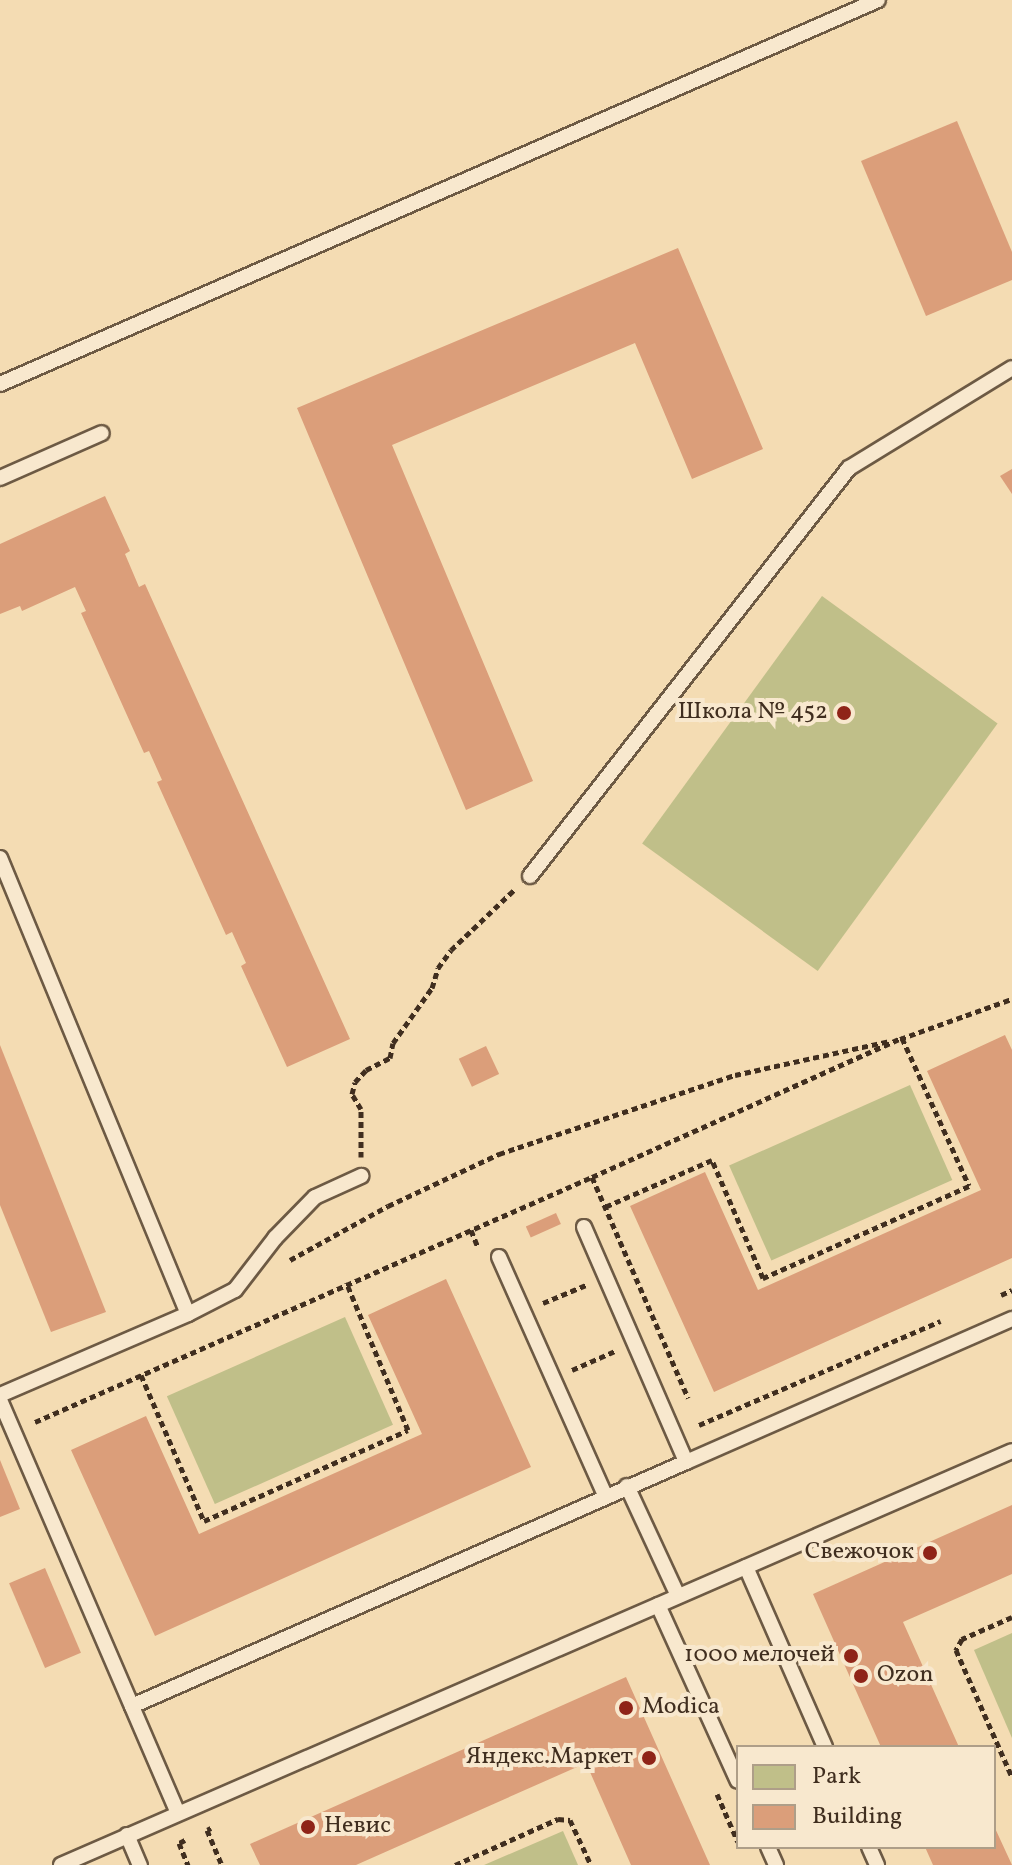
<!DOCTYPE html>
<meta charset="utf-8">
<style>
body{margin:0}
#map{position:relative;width:1012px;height:1865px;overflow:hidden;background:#f4dcb3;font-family:Vollkorn,serif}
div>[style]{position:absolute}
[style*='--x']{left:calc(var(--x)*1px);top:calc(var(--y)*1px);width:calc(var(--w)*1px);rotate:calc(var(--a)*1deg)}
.green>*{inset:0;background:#c0bf89;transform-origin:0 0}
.building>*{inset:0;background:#db9e7a;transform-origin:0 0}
.path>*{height:5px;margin-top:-2.5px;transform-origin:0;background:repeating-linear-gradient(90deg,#402e1f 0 6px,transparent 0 10px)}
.roads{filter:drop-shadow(2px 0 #6d5a44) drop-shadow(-2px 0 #6d5a44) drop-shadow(0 2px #6d5a44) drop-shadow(0 -2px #6d5a44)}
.lane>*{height:14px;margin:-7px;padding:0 7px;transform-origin:7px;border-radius:7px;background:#f8e8ce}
.dots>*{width:22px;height:22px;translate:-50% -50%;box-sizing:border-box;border:4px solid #f8e8ce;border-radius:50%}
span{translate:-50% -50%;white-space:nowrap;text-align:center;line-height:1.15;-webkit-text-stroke:8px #f8e8ce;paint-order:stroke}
.poi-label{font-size:24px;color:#402e1f}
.right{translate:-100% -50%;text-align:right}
.left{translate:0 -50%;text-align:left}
.legend{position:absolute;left:736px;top:1745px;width:260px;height:104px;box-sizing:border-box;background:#f8e8ce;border:2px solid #ae9e88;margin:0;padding:10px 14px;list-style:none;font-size:24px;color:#402e1f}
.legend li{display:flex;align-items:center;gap:16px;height:40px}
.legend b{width:40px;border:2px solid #ae9e88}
</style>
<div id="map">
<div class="green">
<i style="left:822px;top:596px;width:217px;height:306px;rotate:36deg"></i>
<i style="left:910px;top:1085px;width:104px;height:198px;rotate:66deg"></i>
<i style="left:345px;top:1317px;width:118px;height:195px;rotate:66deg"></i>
<i style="clip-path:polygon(1012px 1633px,1012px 1738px,974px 1650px)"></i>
<i style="clip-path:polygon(563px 1831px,578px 1865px,484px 1865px)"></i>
</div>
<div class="building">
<i style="clip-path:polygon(957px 121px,1012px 252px,1012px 280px,926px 316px,861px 161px)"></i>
<i style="clip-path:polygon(678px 248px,763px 449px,692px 479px,635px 343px,392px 445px,533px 781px,466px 810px,297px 408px)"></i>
<i style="clip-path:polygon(1012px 469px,1012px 494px,1000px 476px)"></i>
<i style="clip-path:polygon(105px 496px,130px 551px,125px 554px,139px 587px,145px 584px,350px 1039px,287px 1067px,241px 966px,246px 963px,232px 932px,226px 935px,157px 782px,162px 780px,149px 751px,144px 753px,81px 613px,86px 611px,75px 587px,22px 611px,20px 606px,0 614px,0 544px)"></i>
<i style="clip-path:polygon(1005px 1035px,1012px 1050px,1012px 1258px,714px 1392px,630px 1206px,705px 1172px,758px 1290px,981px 1190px,927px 1071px)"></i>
<i style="clip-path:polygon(0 1045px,106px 1312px,51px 1332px,0 1205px)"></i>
<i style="left:486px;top:1046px;width:31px;height:30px;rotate:65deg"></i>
<i style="left:556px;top:1213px;width:12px;height:33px;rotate:66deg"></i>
<i style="clip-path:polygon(446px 1279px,531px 1467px,155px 1636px,71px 1450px,146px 1416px,199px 1534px,422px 1434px,368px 1315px)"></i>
<i style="clip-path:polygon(0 1460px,20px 1509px,0 1517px)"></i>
<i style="clip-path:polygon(1012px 1505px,1012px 1574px,903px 1622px,959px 1747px,881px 1747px,813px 1594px)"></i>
<i style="left:45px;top:1568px;width:92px;height:39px;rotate:67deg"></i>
<i style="clip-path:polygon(626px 1677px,710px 1865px,631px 1865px,586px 1763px,356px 1865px,260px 1865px,250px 1844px)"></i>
<i style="clip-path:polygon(994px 1826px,1012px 1865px,933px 1865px,925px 1847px,994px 1847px)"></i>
</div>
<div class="path">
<i style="--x:900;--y:1039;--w:119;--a:-19.7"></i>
<i style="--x:361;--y:1157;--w:48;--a:-90"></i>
<i style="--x:361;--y:1109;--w:17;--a:-121"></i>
<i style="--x:352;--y:1094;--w:12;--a:-76"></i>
<i style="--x:355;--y:1082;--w:16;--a:-47"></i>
<i style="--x:366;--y:1070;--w:27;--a:-27"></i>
<i style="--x:390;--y:1058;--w:15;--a:-79"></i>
<i style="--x:393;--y:1043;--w:67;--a:-54.7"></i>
<i style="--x:432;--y:988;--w:21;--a:-73"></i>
<i style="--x:438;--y:968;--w:22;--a:-54"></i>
<i style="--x:451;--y:950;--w:87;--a:-43.6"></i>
<i style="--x:592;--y:1177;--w:340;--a:-24.2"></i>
<i style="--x:902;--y:1038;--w:162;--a:65.6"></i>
<i style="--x:969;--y:1186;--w:226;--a:155.9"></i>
<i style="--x:763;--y:1278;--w:129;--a:-113.4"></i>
<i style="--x:712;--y:1160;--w:117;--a:156.3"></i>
<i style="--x:471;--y:1230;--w:18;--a:68"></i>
<i style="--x:290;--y:1260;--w:112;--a:-28.9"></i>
<i style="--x:388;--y:1206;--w:123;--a:-25.1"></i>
<i style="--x:499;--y:1154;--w:249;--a:-18.5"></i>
<i style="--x:735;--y:1075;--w:159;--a:-12.4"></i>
<i style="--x:1001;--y:1295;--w:12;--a:-24"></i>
<i style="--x:543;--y:1303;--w:47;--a:-22.7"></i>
<i style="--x:572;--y:1370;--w:47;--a:-23.8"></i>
<i style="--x:141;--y:1375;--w:159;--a:66.7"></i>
<i style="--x:204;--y:1521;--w:223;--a:-24"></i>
<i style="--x:408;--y:1430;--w:160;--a:-112.7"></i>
<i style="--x:35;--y:1422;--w:609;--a:-23.74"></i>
<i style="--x:592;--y:1177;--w:241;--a:66.5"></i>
<i style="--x:699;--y:1425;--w:263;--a:-23.3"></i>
<i style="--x:1012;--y:1617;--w:55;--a:156.3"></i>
<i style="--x:962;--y:1639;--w:13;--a:119"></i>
<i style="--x:956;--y:1650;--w:139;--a:66.2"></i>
<i style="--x:717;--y:1794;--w:52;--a:66.4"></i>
<i style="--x:211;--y:1828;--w:4;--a:153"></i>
<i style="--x:207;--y:1830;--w:38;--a:67"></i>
<i style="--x:185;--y:1840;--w:7;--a:153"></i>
<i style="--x:179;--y:1843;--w:24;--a:68"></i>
<i style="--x:455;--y:1865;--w:113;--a:-24.1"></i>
<i style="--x:558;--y:1819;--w:12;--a:5"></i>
<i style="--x:570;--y:1820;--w:50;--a:65"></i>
</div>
<div class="roads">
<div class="lane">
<i style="--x:0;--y:384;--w:958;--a:-23.62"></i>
<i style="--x:0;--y:478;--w:111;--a:-23.8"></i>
<i style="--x:0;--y:858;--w:493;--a:67.6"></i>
<i style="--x:188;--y:1314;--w:205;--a:156.7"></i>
<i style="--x:530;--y:876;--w:518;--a:-51.98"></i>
<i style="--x:849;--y:468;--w:191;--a:-31.5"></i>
<i style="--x:584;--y:1227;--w:256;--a:66.5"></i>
<i style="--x:686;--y:1462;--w:356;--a:-23.7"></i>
<i style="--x:499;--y:1257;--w:261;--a:66"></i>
<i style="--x:188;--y:1314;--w:53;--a:-27.1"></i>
<i style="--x:235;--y:1290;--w:66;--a:-52.4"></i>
<i style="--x:275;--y:1238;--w:57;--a:-45.7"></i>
<i style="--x:315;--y:1197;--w:51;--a:-24.5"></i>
<i style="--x:0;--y:1400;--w:450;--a:66.7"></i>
<i style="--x:627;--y:1486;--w:121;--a:65.1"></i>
<i style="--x:746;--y:1567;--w:197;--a:66.3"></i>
<i style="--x:658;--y:1605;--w:193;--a:65.6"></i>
<i style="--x:132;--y:1706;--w:605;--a:-23.77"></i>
<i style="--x:127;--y:1835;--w:33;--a:67"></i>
<i style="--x:768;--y:1847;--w:20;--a:66"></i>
<i style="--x:869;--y:1847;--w:20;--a:66"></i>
<i style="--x:61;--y:1865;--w:1037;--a:-23.52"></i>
</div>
</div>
<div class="dots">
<i style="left:844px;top:713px;background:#8f2418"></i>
<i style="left:930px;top:1553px;background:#8f2418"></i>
<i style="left:851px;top:1656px;background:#8f2418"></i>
<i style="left:861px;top:1676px;background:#8f2418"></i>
<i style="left:626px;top:1708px;background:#8f2418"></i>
<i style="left:649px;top:1758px;background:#8f2418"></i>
<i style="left:308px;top:1827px;background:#8f2418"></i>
</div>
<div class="poi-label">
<span class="right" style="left:828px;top:713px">Школа № 452</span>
<span class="right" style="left:914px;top:1553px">Свежочок</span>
<span class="right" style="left:835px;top:1656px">1000 мелочей</span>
<span class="left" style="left:877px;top:1676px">Ozon</span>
<span class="left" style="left:642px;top:1708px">Modica</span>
<span class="right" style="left:633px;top:1758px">Яндекс.Маркет</span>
<span class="left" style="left:324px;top:1827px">Невис</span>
</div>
<ul class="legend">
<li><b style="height:22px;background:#c0bf89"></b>Park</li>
<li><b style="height:22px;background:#db9e7a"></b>Building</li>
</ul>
</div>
